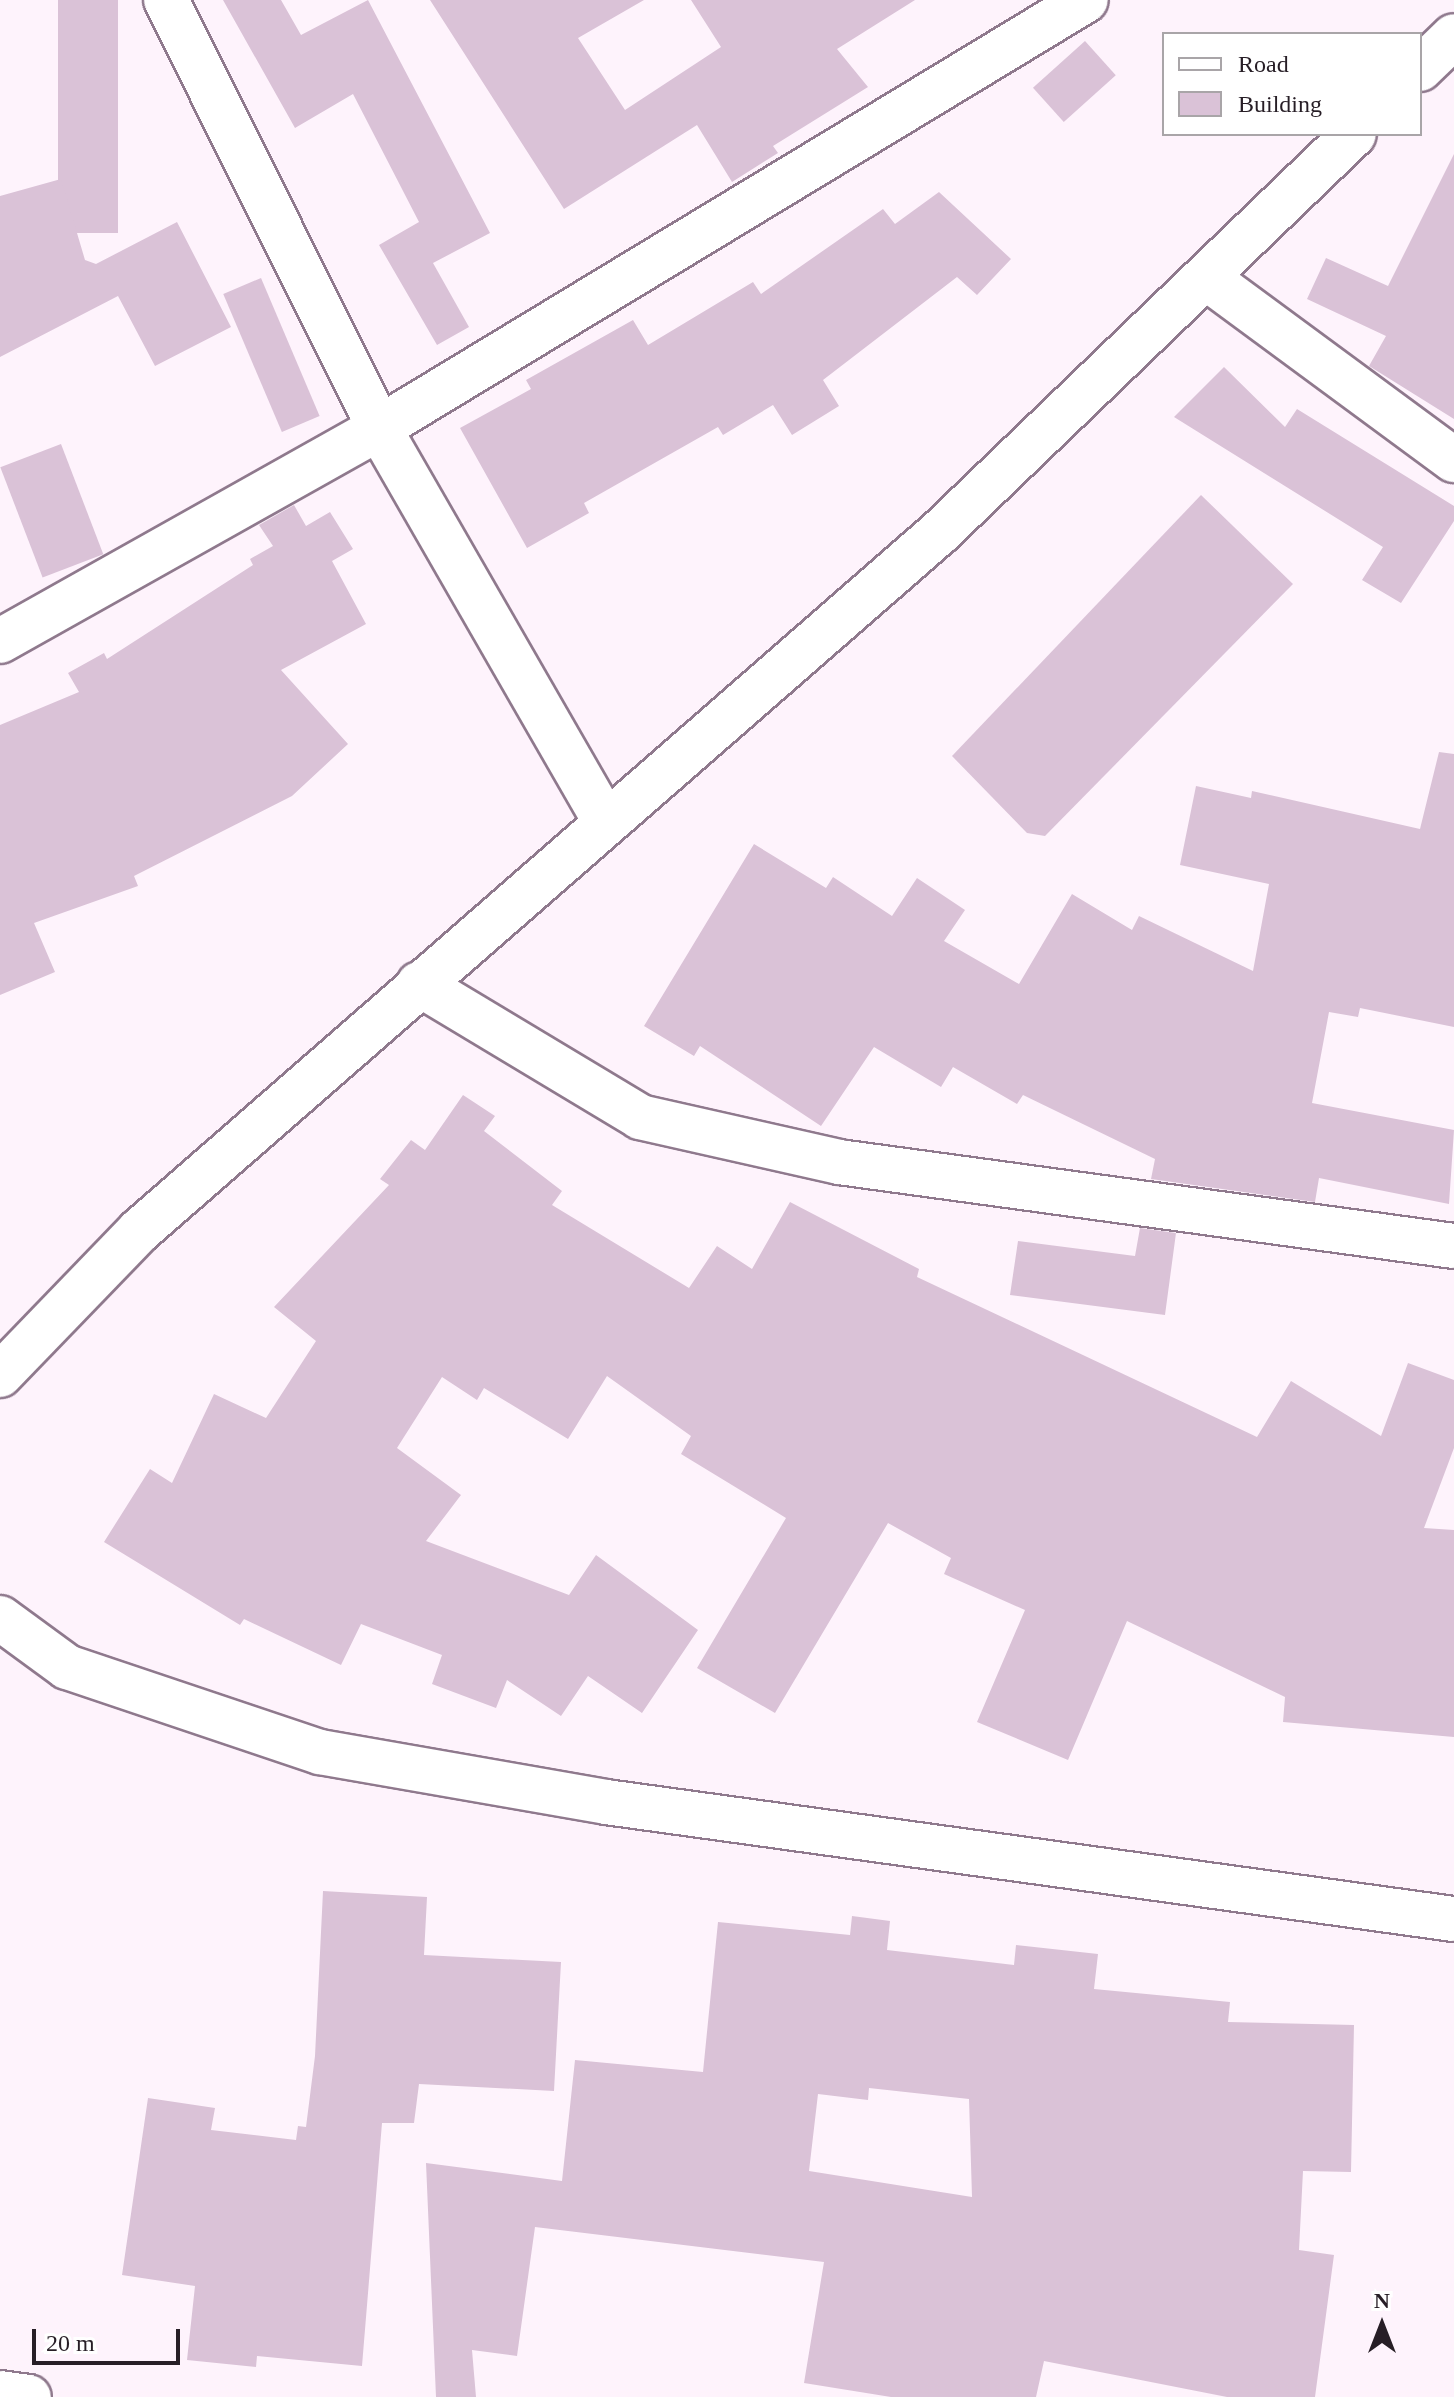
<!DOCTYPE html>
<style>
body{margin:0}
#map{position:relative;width:1454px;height:2397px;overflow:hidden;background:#fef3fc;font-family:Georgia,serif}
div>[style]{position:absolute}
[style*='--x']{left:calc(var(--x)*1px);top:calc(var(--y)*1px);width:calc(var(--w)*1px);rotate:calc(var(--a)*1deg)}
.building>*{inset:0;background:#dac2d7;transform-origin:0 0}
.roads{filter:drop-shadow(2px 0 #8f798d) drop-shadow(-2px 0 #8f798d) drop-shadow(0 2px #8f798d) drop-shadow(0 -2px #8f798d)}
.minor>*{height:44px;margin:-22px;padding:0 22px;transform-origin:22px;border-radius:22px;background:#fff}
span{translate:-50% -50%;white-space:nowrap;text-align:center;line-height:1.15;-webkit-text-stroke:6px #fff;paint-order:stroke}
.legend{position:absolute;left:1162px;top:32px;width:260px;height:104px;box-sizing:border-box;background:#fff;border:2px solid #a9a5a8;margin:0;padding:10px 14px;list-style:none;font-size:24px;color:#271e26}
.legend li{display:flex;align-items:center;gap:16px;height:40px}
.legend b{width:40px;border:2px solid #a9a5a8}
.north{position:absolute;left:1342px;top:2285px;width:80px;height:80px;-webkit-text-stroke:6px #fff;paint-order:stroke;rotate:0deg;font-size:22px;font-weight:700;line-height:32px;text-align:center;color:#271e26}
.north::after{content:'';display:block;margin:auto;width:28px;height:36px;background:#271e26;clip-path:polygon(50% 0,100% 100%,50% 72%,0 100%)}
.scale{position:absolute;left:32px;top:2329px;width:148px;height:36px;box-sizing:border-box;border:4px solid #271e26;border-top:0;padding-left:10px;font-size:24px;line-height:28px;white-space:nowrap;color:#271e26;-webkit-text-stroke:6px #fff;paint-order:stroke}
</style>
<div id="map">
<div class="building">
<i style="left:58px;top:0;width:60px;height:233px"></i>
<i style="clip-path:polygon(223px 0,281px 0,301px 35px,368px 0,490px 233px,433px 263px,469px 327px,437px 345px,379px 245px,419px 222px,353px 94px,295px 128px)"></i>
<i style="clip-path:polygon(430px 0,644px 0,578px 38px,625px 110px,721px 47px,691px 0,915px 0,837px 49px,868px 87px,773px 146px,778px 153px,732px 182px,697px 125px,564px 209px)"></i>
<i style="left:1085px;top:41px;width:46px;height:70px;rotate:48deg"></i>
<i style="clip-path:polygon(1454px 154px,1454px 419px,1369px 366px,1386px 336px,1307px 299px,1326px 258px,1388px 286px)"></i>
<i style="clip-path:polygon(61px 179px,85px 260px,96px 264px,177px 222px,231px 327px,155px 366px,118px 296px,0 357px,0 196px)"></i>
<i style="clip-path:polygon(939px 192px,1011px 259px,977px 295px,957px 277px,823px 380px,839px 406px,792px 435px,773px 405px,723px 435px,718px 427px,584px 503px,589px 513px,527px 548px,460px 428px,531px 389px,526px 380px,633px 320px,648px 345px,753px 282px,761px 294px,883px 209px,895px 224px)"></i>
<i style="left:261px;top:278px;width:150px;height:41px;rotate:67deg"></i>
<i style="clip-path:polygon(1224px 367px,1285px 427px,1297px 409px,1454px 506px,1454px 521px,1401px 603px,1362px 580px,1383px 547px,1174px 417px)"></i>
<i style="left:61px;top:444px;width:118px;height:65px;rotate:69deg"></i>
<i style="clip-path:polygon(1201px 495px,1293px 584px,1045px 836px,1027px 833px,952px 756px)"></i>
<i style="clip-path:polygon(294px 505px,306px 526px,330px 512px,353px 549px,332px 561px,366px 624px,281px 670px,348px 744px,292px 796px,134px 876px,138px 886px,34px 923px,55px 972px,0 995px,0 725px,79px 692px,68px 673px,104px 653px,107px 659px,253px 565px,250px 559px,273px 546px,259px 525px)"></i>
<i style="clip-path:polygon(1439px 752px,1454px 754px,1454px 1027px,1360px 1008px,1358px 1017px,1329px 1012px,1312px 1103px,1454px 1130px,1449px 1204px,1319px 1178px,1315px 1202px,1151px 1179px,1155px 1159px,1023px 1095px,1017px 1104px,953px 1067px,941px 1087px,874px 1047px,821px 1126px,700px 1046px,694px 1056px,644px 1026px,754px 844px,826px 888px,833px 877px,892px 916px,917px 878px,965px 910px,944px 941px,1019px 984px,1072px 894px,1132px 930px,1139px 916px,1253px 971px,1269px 884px,1180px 865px,1196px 786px,1251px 798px,1252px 791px,1420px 829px)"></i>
<i style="clip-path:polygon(463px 1095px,495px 1116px,484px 1131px,562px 1191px,552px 1205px,689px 1288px,717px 1246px,752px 1269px,790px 1202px,919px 1269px,917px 1277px,1257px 1437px,1291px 1381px,1381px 1436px,1408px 1363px,1454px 1380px,1454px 1448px,1424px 1528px,1454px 1530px,1454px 1737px,1283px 1722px,1285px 1697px,1127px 1621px,1068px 1760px,977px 1722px,1025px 1610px,944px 1574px,951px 1558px,888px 1523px,775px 1713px,697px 1668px,786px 1518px,681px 1454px,691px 1436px,607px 1376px,568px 1439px,484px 1388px,477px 1400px,442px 1377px,397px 1448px,461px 1495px,426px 1541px,569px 1595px,596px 1555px,698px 1630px,642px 1713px,588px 1676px,561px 1716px,507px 1680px,496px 1708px,432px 1684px,442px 1655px,361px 1624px,341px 1665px,244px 1619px,240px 1625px,104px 1542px,150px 1469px,172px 1483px,214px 1394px,266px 1418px,316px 1341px,274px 1307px,389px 1185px,380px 1179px,411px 1140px,425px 1150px)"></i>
<i style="clip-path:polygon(1140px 1228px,1176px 1233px,1165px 1315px,1010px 1295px,1018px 1241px,1135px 1256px)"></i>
<i style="clip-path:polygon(323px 1891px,427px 1897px,424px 1955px,561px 1962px,554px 2091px,419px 2084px,414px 2123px,382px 2123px,362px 2366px,257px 2356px,256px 2367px,187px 2360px,195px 2286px,122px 2275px,148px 2098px,215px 2108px,211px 2130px,296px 2140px,298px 2126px,306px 2127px,315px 2056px)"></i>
<i style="clip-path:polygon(evenodd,852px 1916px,890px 1921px,887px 1950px,1014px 1965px,1016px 1945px,1098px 1954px,1094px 1989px,1230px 2002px,1228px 2022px,1354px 2025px,1351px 2172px,1303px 2171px,1299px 2250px,1334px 2255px,1315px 2397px,1227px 2397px,1044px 2361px,1036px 2397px,891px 2397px,804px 2383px,824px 2262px,535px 2227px,517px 2356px,472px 2350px,476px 2397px,436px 2397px,426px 2163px,562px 2181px,575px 2060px,703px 2072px,718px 1922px,850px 1935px,852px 1916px,869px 2088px,969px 2099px,972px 2197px,809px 2171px,818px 2094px,868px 2100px,869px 2088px)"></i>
</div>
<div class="roads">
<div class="minor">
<i style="--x:166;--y:0;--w:478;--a:63.5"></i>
<i style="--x:379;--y:428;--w:455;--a:60.1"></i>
<i style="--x:1420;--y:69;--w:47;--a:-44.1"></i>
<i style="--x:1207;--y:278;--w:307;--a:36.4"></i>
<i style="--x:0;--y:641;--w:435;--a:-29.3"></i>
<i style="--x:379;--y:428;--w:826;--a:-31.19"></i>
<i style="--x:419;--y:984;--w:258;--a:31"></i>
<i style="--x:640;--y:1117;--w:204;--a:12.7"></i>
<i style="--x:839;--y:1162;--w:621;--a:7.78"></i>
<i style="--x:0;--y:1375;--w:200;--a:-46"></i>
<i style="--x:139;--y:1231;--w:1063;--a:-41.11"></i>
<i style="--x:940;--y:532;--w:574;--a:-43.87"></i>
<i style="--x:0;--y:1618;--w:83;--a:36.2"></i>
<i style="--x:67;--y:1667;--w:267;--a:18.6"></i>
<i style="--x:320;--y:1752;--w:290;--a:9.9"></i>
<i style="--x:606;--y:1802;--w:856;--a:7.86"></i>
<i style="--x:0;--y:2393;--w:29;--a:8"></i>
</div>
</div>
<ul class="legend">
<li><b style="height:10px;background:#fff"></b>Road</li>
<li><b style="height:22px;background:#dac2d7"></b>Building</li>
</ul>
<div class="north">N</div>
<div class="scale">20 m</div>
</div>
